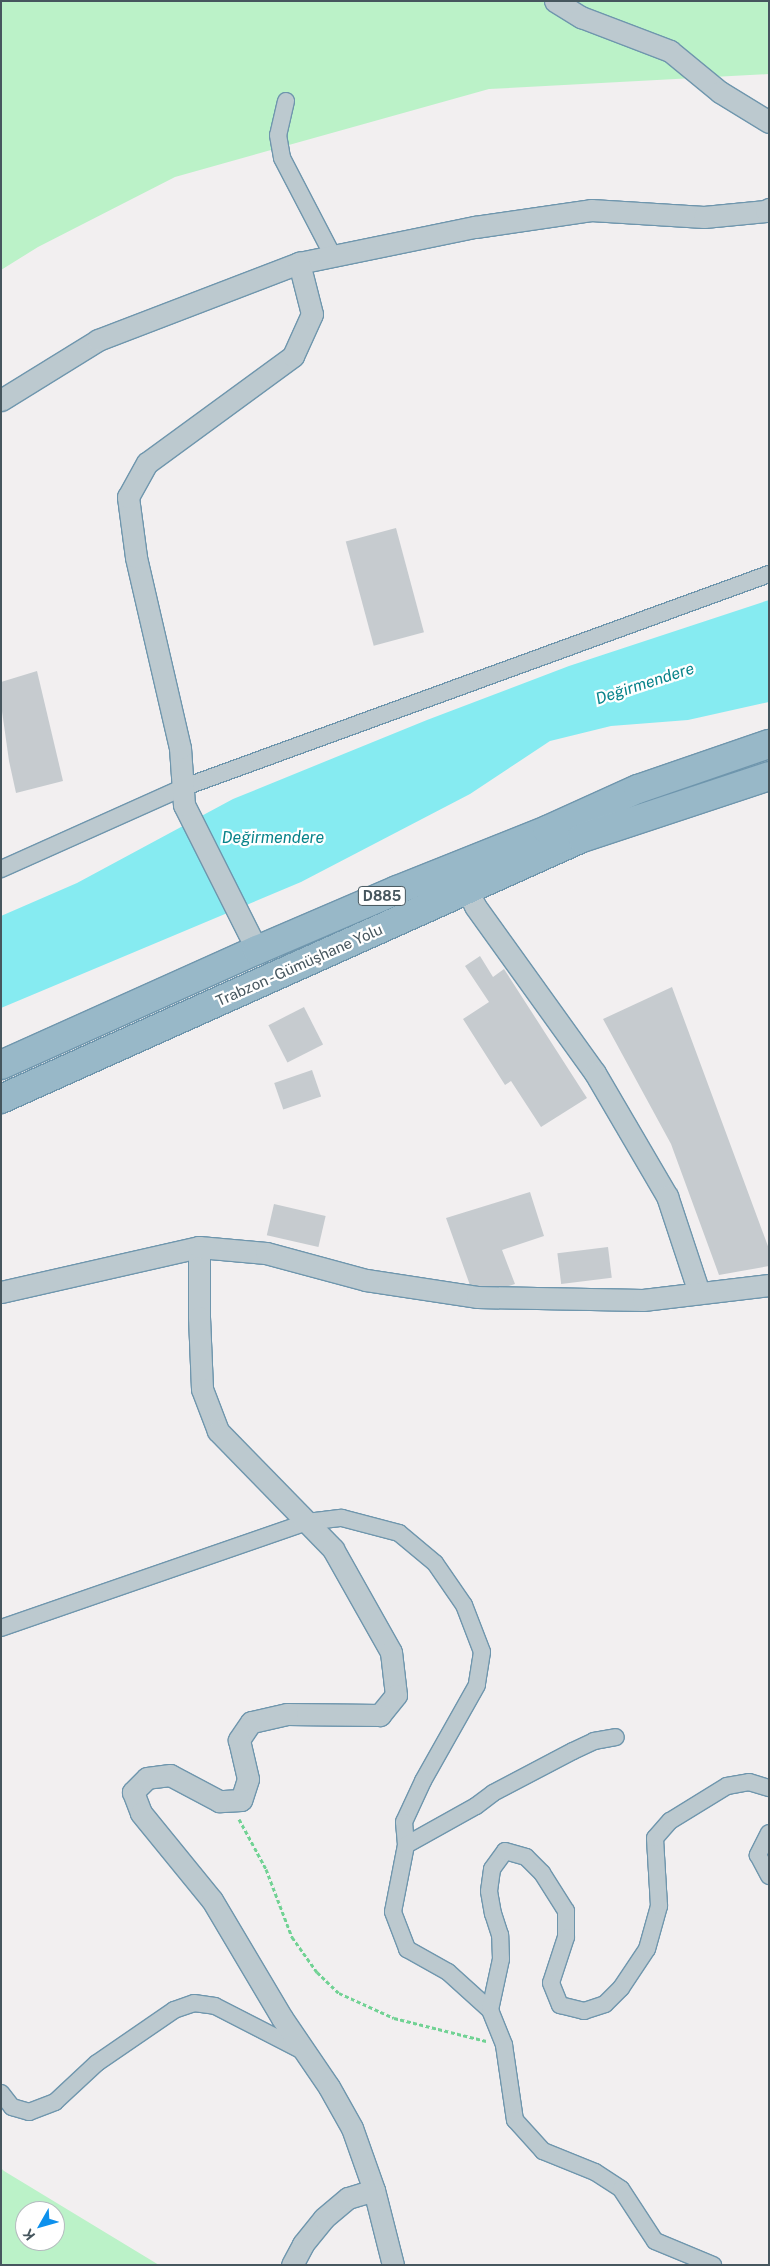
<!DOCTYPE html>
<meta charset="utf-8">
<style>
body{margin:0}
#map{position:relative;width:770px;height:2266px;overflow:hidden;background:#f2eff0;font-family:"Public Sans",sans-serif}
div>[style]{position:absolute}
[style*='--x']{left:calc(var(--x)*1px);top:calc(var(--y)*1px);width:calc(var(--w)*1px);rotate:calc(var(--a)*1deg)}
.green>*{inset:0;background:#bbf2c8}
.water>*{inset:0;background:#86ebf1}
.building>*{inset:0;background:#c6cbcf;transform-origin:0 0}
.path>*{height:3px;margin-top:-1.5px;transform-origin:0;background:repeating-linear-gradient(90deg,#71d294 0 4px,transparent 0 6.5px)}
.roads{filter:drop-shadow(1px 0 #6f96ad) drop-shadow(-1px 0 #6f96ad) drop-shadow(0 1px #6f96ad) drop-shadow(0 -1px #6f96ad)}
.minor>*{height:16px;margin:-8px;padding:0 8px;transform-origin:8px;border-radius:8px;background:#bcc9cf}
.tertiary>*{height:21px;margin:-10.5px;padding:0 10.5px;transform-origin:10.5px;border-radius:10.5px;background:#bcc9cf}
.trunk>*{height:28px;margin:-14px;padding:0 14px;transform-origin:14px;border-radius:14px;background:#98b8c8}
span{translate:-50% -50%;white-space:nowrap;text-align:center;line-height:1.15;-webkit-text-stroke:4.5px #fff;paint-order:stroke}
.shield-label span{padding:1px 4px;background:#fff;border:1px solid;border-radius:4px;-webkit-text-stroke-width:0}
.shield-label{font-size:14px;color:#46565e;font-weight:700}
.street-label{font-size:15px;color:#46565e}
.water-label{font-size:16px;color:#07838a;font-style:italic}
.frame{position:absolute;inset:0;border:2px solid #46565e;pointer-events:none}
.north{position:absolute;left:15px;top:2201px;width:50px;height:50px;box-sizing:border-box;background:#fff;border:1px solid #b5bbbf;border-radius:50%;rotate:232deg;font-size:14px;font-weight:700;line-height:20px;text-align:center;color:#46565e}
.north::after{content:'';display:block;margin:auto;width:18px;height:22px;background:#0e91ed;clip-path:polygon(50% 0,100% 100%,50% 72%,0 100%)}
</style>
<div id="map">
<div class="green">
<i style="clip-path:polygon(1px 1px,769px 1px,769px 74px,489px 89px,175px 177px,38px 247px,1px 270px)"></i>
<i style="clip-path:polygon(evenodd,1px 2168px,4px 2171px,159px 2265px,1px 2265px,1px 2168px,25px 2211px,55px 2211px,55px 2241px,25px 2241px,25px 2211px)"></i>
</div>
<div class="water">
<i style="clip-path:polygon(769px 600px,769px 702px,688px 720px,611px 726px,550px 741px,470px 794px,301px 882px,1px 1008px,1px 916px,77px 883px,233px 799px,427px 720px,569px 666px)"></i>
</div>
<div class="building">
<i style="left:396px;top:528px;width:108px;height:52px;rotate:75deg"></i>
<i style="clip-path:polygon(37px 671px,63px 781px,16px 793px,9px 761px,1px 704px,1px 682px)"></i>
<i style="clip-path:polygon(480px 956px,493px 977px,504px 969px,587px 1098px,541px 1127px,511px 1081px,505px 1085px,463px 1019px,489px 1002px,465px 966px)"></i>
<i style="clip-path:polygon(672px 987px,769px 1249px,769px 1266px,719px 1275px,671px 1144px,603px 1019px)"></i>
<i style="left:304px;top:1007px;width:42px;height:40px;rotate:63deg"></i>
<i style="left:312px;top:1070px;width:28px;height:40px;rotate:71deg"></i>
<i style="clip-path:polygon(530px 1192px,544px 1236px,502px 1250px,515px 1284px,502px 1288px,471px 1288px,446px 1218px)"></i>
<i style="left:274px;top:1204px;width:53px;height:32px;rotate:13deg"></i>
<i style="left:608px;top:1247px;width:31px;height:51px;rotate:83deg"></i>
</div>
<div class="path">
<i style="--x:239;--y:1819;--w:57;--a:61.6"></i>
<i style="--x:266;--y:1869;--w:73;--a:69.1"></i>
<i style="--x:292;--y:1937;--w:43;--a:54.5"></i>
<i style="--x:317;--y:1972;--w:30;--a:44"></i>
<i style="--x:339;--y:1993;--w:60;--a:24.4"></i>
<i style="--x:394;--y:2018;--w:95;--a:14"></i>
</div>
<div class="roads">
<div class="minor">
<i style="--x:286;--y:101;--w:35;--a:103"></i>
<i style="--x:278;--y:135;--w:23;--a:80"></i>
<i style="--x:282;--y:158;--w:110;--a:62.5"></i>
<i style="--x:1;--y:869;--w:198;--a:-24.1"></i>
<i style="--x:182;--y:788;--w:625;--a:-20.03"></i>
<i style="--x:1;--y:1628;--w:324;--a:-19.1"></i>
<i style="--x:307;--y:1522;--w:35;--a:-7"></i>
<i style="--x:342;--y:1518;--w:59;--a:14.7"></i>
<i style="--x:399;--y:1533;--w:47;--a:39.8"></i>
<i style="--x:435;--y:1563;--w:51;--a:55.4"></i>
<i style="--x:464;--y:1605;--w:50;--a:69"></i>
<i style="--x:482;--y:1652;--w:33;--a:99"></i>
<i style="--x:477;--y:1685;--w:110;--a:119.4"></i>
<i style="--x:423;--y:1781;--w:45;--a:114.9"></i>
<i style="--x:404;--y:1822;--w:23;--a:85"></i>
<i style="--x:406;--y:1845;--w:68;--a:101"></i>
<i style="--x:393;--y:1912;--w:40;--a:69"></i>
<i style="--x:407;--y:1949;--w:47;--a:29.3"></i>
<i style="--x:448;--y:1972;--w:57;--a:42.1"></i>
<i style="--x:490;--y:2010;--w:38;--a:68"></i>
<i style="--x:504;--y:2045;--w:76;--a:81.7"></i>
<i style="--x:515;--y:2120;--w:42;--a:47.9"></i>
<i style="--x:543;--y:2151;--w:56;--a:22"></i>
<i style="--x:595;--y:2172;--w:31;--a:33"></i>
<i style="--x:621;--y:2189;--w:62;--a:56.8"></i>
<i style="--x:655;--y:2241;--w:63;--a:22.5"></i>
<i style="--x:769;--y:1833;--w:25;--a:117"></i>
<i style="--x:758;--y:1855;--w:24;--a:62"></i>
<i style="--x:406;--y:1845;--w:80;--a:-29.1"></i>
<i style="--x:476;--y:1806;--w:21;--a:-37"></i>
<i style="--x:493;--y:1793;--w:90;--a:-27.7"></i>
<i style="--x:573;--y:1751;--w:23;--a:-25"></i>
<i style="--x:594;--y:1741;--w:22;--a:-10"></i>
<i style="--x:490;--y:2010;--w:52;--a:-77.8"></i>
<i style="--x:501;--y:1959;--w:24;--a:-92"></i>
<i style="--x:500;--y:1935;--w:22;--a:-108"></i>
<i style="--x:493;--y:1914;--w:23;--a:-100"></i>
<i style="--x:489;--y:1891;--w:22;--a:-82"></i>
<i style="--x:492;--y:1869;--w:22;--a:-54"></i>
<i style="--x:505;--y:1851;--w:22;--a:16"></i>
<i style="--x:526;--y:1857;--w:23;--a:45"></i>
<i style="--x:542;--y:1873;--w:45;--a:57.7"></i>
<i style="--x:566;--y:1911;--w:26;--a:90"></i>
<i style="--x:566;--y:1937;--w:48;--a:108.1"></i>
<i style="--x:551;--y:1983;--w:24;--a:68"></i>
<i style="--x:560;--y:2005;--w:25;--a:14"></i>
<i style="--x:584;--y:2011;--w:22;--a:-18"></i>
<i style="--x:605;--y:2004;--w:23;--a:-45"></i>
<i style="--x:621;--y:1988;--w:47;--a:-56.3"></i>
<i style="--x:647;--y:1949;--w:45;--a:-74.4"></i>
<i style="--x:659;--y:1906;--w:68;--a:-93.4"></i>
<i style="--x:655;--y:1838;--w:23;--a:-49"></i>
<i style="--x:670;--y:1821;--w:67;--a:-31.6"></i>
<i style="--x:727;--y:1786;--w:22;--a:-10"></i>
<i style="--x:749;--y:1782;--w:21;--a:17"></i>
<i style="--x:1;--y:2093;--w:18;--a:52"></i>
<i style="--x:12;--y:2107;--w:18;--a:16"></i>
<i style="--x:29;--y:2112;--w:28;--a:-21"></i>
<i style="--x:55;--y:2102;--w:57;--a:-42.9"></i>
<i style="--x:97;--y:2063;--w:93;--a:-34.5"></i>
<i style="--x:174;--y:2010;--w:21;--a:-19"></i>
<i style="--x:194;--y:2003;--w:21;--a:8"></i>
<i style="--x:215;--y:2006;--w:101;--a:27.1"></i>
</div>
<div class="tertiary">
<i style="--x:555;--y:1;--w:31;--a:32"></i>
<i style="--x:581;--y:17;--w:95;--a:20.9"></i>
<i style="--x:670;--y:51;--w:65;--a:39.4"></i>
<i style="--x:720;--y:92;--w:57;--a:31.5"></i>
<i style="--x:1;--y:400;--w:114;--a:-31.7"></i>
<i style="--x:98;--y:340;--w:215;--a:-21"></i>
<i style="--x:299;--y:263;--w:180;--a:-11.6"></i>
<i style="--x:475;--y:227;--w:117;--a:-8.3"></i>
<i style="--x:591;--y:210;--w:113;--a:3.5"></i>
<i style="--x:704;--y:217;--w:62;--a:-5.5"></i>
<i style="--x:766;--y:211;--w:4;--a:-34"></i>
<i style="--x:467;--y:890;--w:18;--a:63"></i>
<i style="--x:475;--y:906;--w:206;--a:54.3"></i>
<i style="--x:595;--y:1073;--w:143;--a:59.7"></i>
<i style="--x:667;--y:1196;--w:102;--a:71.7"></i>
<i style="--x:257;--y:950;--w:162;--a:-116.7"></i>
<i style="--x:184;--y:805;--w:57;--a:-94"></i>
<i style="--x:180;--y:748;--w:196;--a:-103"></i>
<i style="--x:136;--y:557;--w:61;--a:-97.6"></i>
<i style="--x:128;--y:497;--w:39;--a:-61"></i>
<i style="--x:147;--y:463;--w:181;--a:-36.2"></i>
<i style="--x:293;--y:356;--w:46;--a:-65.7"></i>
<i style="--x:312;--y:314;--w:53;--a:-104.3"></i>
<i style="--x:199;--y:1247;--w:70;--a:90"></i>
<i style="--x:199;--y:1317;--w:72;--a:87.6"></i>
<i style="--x:202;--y:1389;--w:45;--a:69.1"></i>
<i style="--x:218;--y:1431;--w:165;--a:45.7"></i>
<i style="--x:333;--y:1549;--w:118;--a:60.6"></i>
<i style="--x:391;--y:1652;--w:43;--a:83.4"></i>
<i style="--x:396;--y:1695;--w:26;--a:129"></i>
<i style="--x:380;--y:1715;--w:93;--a:-179.4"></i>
<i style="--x:287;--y:1714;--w:37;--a:167"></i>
<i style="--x:251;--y:1722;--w:22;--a:124"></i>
<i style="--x:239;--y:1740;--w:40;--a:77"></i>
<i style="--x:248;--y:1779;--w:22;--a:108"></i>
<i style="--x:241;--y:1800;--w:22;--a:177"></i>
<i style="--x:219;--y:1801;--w:55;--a:-152"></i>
<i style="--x:170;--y:1775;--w:23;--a:173"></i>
<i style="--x:147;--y:1778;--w:20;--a:135"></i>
<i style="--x:133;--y:1792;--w:22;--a:69"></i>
<i style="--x:141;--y:1813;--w:112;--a:50.8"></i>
<i style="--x:212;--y:1900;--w:137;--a:59.3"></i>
<i style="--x:282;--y:2018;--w:83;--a:55.7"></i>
<i style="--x:329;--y:2087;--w:47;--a:60.7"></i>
<i style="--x:352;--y:2128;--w:66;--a:70.5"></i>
<i style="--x:374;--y:2190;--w:77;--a:75.8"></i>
<i style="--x:1;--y:1292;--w:203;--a:-12.8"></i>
<i style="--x:199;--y:1247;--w:67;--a:5.1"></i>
<i style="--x:266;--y:1253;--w:104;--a:15.1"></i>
<i style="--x:366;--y:1280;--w:112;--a:8.7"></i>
<i style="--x:477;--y:1297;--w:166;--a:1"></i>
<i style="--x:643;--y:1300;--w:127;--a:-6.8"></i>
<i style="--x:292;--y:2265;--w:24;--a:-62"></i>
<i style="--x:303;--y:2244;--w:33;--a:-51"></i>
<i style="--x:324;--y:2218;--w:31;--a:-40"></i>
<i style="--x:348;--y:2198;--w:27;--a:-17"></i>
</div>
<div class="trunk">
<i style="--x:1;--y:1065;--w:281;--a:-24.2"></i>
<i style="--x:257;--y:950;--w:152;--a:-23.2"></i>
<i style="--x:397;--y:890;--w:162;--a:-21.8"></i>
<i style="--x:547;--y:830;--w:100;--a:-24.3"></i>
<i style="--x:638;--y:789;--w:139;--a:-19"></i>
<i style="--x:1;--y:1099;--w:637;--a:-24.19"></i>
<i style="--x:582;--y:838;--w:197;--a:-18.3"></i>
</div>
</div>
<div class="shield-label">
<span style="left:382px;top:896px">D885</span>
</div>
<div class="street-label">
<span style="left:299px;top:965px;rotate:-24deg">Trabzon - Gümüşhane Yolu</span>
</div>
<div class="water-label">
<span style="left:645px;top:684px;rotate:-18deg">Değirmendere</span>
<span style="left:273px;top:838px">Değirmendere</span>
</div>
<div class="frame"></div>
<div class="north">K</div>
</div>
